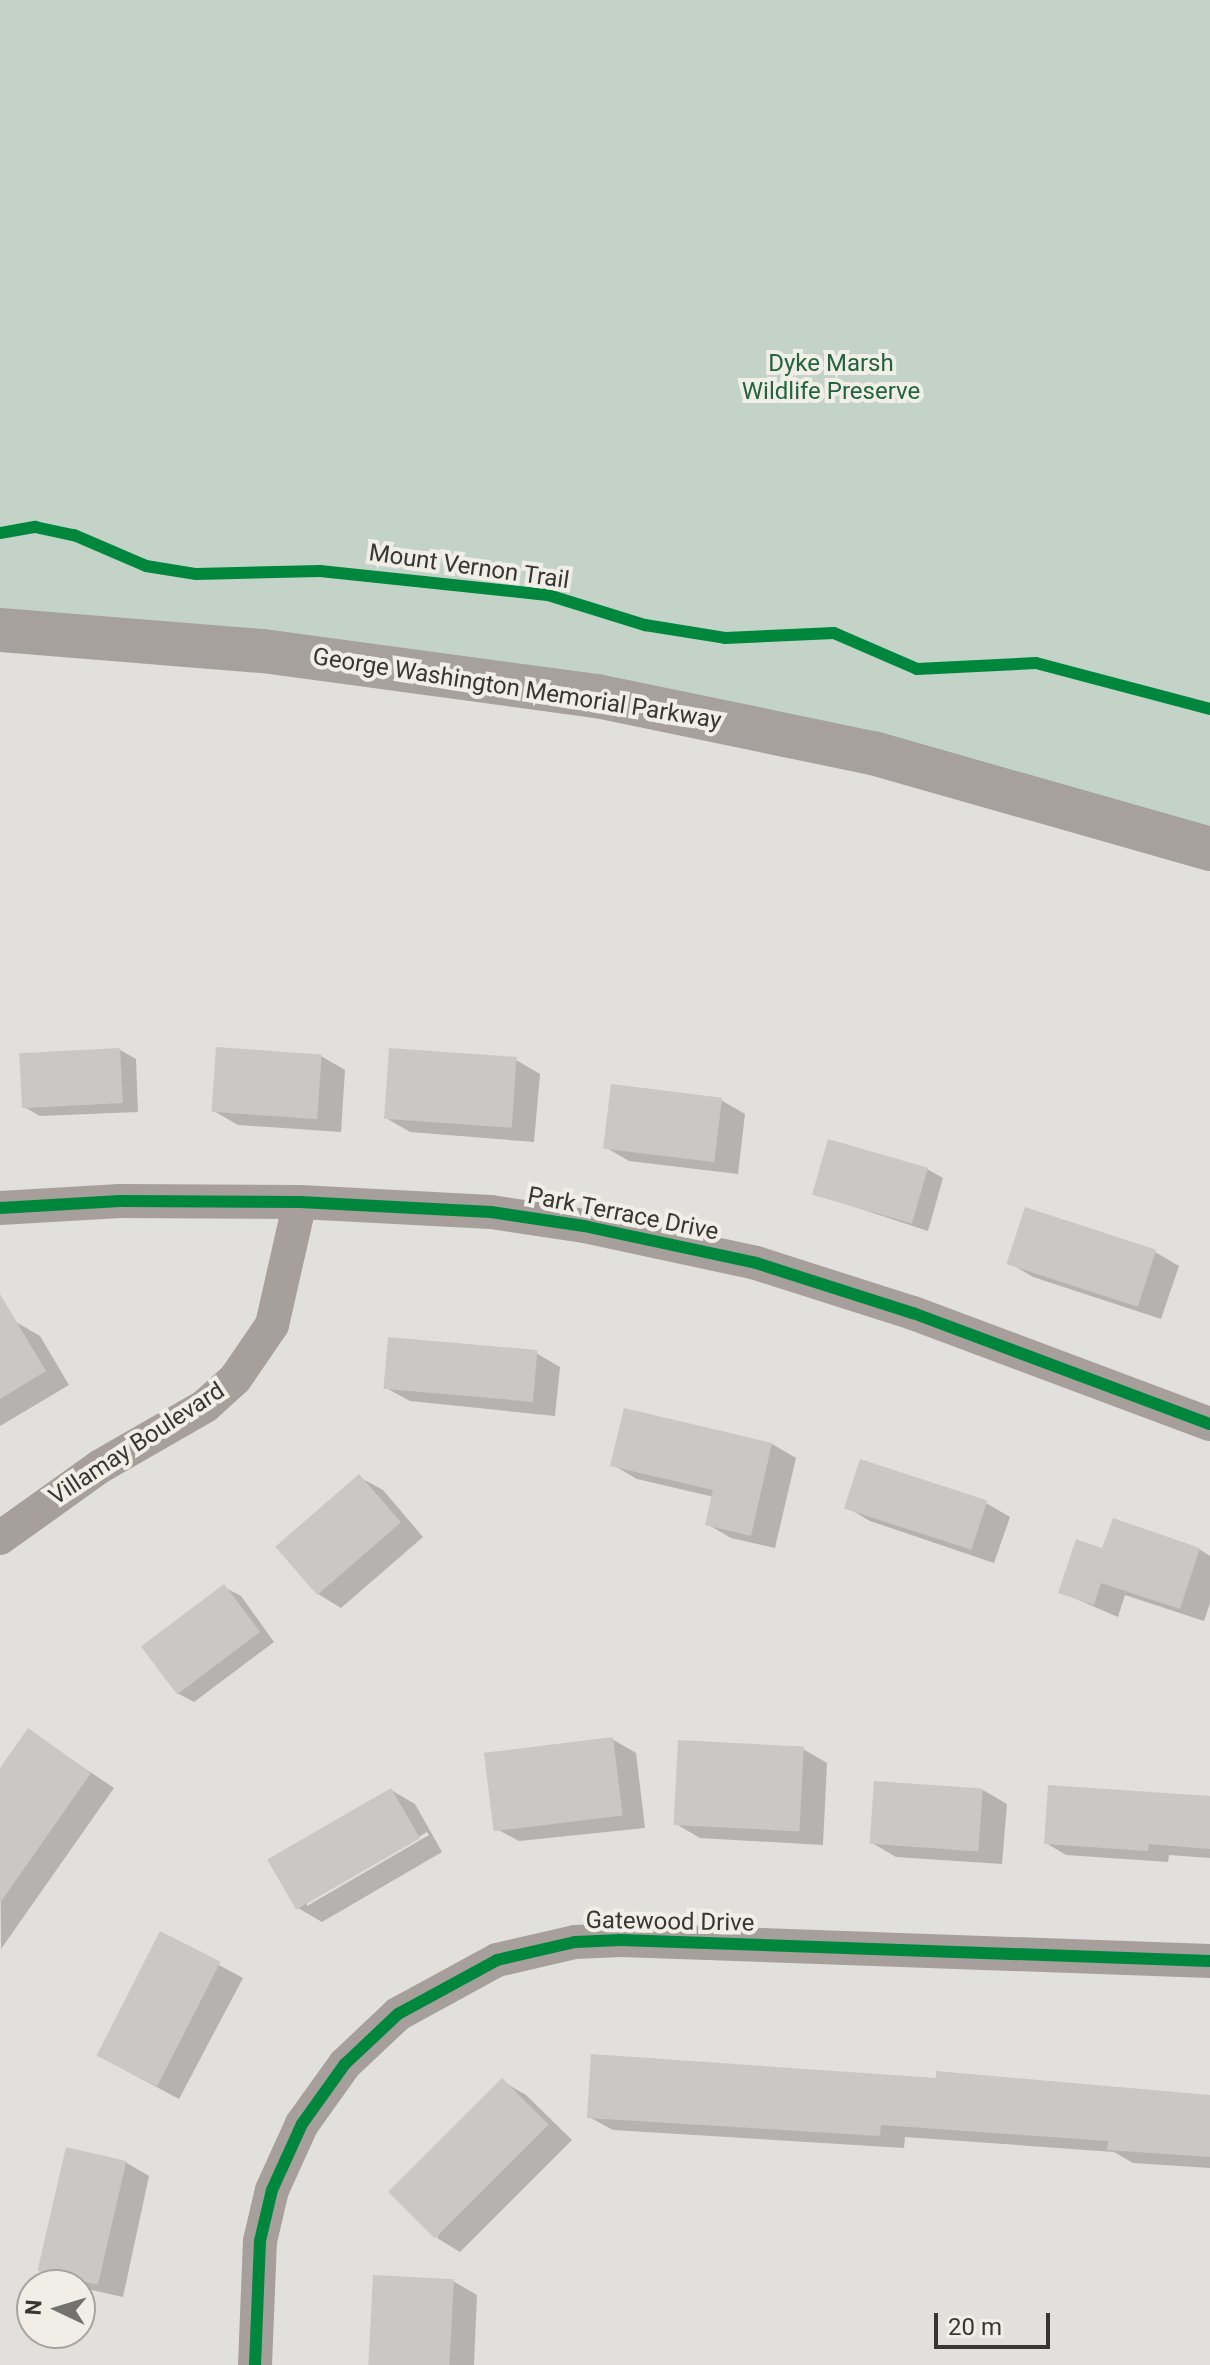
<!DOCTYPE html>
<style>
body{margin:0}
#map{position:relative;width:1210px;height:2365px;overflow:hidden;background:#e1e0dc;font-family:Roboto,sans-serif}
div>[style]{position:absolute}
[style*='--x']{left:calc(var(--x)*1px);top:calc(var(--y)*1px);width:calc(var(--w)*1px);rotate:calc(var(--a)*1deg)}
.green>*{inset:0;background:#c4d3c7}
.shadow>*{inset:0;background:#0003}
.building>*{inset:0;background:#c9c8c5;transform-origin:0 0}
.minor>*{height:34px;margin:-17px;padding:0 17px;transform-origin:17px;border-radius:17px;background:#a69f9b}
.primary>*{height:44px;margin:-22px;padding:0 22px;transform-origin:22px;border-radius:22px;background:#a7a19d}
.cycleway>*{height:12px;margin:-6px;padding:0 6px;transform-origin:6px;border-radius:6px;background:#00873e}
span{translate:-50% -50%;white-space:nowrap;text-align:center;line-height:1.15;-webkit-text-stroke:8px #f1eee7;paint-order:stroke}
.park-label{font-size:24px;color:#21653e}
.street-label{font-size:24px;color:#373633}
.north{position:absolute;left:16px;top:2269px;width:80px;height:80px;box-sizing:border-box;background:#f1eee7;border:2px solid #a7a49f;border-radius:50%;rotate:274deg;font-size:22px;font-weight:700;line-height:32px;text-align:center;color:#373633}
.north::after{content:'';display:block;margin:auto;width:28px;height:36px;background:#72726e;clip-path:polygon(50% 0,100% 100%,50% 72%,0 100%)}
.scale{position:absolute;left:934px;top:2313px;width:116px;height:36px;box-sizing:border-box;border:4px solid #373633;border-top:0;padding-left:10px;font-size:24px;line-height:28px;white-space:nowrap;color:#373633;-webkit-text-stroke:6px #f1eee7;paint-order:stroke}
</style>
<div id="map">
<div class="green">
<i style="clip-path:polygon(0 0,1210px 0,1210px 853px,1115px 820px,263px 651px,0 641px)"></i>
</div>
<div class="shadow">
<i style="clip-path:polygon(120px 1050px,136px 1059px,138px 1112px,40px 1116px,24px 1107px)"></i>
<i style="clip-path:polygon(321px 1056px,345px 1070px,341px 1132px,238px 1125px,214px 1111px)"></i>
<i style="clip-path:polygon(516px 1060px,540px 1074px,534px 1142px,410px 1132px,386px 1118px)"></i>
<i style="clip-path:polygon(721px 1100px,745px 1114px,738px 1174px,629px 1161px,605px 1147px)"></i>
<i style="clip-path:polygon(927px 1169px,943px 1178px,928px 1231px,815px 1194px)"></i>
<i style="clip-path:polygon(1155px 1252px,1179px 1266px,1161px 1319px,1033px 1277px,1009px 1263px)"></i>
<i style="clip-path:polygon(16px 1322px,40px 1336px,69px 1385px,0 1426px,0 1332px)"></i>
<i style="clip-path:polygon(536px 1353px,560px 1367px,555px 1416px,410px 1401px,386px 1388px)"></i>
<i style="clip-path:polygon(626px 1410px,772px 1444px,796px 1458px,775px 1548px,731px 1538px,707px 1524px,714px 1497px,637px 1479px,613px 1465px)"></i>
<i style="clip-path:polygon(359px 1477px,383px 1490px,423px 1537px,341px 1608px,318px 1594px)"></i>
<i style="clip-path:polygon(986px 1503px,1010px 1517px,994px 1563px,870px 1521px,846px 1507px)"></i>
<i style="clip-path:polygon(1199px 1549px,1210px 1556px,1210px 1603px,1204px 1621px,1125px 1595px,1118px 1617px,1060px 1592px,1104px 1551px)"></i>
<i style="clip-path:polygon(224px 1587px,241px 1596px,274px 1642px,194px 1702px,177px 1693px)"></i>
<i style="clip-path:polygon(29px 1731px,114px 1788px,1px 1949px,0 1772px)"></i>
<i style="clip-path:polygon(612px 1739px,636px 1753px,645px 1828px,519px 1841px,495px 1828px)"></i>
<i style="clip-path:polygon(803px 1749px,827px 1763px,823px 1845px,700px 1838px,676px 1824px)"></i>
<i style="clip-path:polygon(evenodd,391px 1790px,415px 1804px,442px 1852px,322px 1922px,298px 1908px,391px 1790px,427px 1832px,429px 1835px,307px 1906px,307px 1901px,427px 1832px)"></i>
<i style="clip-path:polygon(983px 1790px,1007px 1804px,1002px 1864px,896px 1857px,872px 1843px)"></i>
<i style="clip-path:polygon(1210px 1798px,1210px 1858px,1169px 1855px,1168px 1862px,1066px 1855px,1046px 1843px)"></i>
<i style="clip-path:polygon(161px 1934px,243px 1978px,179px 2099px,121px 2068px)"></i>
<i style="clip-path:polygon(502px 2081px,526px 2095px,572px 2140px,460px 2252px,437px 2238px)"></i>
<i style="clip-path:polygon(1210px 2096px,1210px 2168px,1133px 2163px,1114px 2152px,905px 2137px,904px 2148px,613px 2130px,589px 2117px)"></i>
<i style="clip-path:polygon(125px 2162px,149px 2176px,123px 2297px,65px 2284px,41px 2270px)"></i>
<i style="clip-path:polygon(453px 2281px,477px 2295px,474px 2365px,371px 2365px)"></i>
</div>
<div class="building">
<i style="left:216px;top:1047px;width:106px;height:65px;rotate:4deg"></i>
<i style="left:120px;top:1048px;width:55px;height:101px;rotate:87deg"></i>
<i style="left:389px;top:1048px;width:128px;height:71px;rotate:4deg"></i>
<i style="left:611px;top:1084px;width:112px;height:65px;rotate:7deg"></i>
<i style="left:828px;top:1139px;width:104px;height:58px;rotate:16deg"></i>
<i style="left:1025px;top:1207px;width:138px;height:60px;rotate:18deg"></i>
<i style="clip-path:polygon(0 1294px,46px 1371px,0 1399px)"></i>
<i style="left:388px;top:1337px;width:150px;height:52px;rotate:5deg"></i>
<i style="clip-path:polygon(624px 1408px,772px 1443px,751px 1536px,705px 1525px,713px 1490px,610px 1466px)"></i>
<i style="left:860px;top:1459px;width:134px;height:52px;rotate:18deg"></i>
<i style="left:359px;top:1474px;width:64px;height:111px;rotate:49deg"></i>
<i style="clip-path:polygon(1113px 1518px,1200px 1548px,1180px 1609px,1101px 1583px,1094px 1605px,1058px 1593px,1076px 1539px,1102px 1548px)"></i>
<i style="left:224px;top:1584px;width:60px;height:104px;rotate:53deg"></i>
<i style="clip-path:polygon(28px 1728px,91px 1773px,0 1903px,0 1768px)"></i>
<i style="left:613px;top:1737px;width:79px;height:130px;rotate:83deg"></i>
<i style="left:678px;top:1740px;width:126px;height:85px;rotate:3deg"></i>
<i style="left:874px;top:1781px;width:109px;height:63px;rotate:4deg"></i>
<i style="clip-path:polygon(1048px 1785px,1210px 1796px,1210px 1849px,1149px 1844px,1148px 1851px,1044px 1844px)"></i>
<i style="left:391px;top:1788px;width:58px;height:143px;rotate:60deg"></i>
<i style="left:160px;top:1931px;width:68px;height:140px;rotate:27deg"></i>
<i style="clip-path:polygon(591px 2054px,936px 2078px,936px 2071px,1210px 2095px,1210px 2157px,1107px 2150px,1108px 2141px,881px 2125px,880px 2136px,587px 2118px)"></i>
<i style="left:502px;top:2078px;width:66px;height:161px;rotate:45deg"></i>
<i style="left:66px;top:2147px;width:62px;height:127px;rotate:13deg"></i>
<i style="left:373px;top:2275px;width:81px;height:90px;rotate:3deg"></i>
</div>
<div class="minor">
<i style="--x:0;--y:1208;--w:120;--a:-3.3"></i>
<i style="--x:120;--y:1201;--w:180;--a:0.3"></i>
<i style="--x:300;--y:1202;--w:191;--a:3"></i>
<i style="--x:491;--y:1212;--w:94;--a:8.6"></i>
<i style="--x:584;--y:1226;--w:176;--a:12.1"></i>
<i style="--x:756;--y:1263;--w:165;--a:17.7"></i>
<i style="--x:913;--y:1313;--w:317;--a:20.5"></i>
<i style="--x:0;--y:1538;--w:122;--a:-35.6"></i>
<i style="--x:99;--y:1467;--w:122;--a:-29.9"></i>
<i style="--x:205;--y:1406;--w:40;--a:-42"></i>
<i style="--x:235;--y:1379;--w:65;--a:-55.6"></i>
<i style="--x:272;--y:1325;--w:126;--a:-77.2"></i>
<i style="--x:255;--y:2365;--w:124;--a:-87.7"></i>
<i style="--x:260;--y:2241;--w:52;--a:-76.8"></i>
<i style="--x:272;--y:2190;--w:72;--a:-65.6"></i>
<i style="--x:302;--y:2124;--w:74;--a:-54.4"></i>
<i style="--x:345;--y:2064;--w:73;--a:-43.3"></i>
<i style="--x:398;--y:2014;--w:113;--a:-28.6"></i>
<i style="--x:497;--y:1960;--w:80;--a:-13"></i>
<i style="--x:575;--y:1942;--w:46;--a:-2.5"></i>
<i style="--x:621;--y:1940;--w:589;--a:2.04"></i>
</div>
<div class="primary">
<i style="--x:0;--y:630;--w:264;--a:4.6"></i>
<i style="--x:263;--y:651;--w:337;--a:7.7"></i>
<i style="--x:597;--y:696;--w:282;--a:11.7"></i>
<i style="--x:873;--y:753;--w:350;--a:15.9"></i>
</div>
<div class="cycleway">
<i style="--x:0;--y:533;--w:36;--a:-10"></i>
<i style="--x:35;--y:527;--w:40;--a:12"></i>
<i style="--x:74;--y:535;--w:78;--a:23.3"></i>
<i style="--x:146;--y:566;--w:51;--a:9.1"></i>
<i style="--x:196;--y:574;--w:124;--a:-1.4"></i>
<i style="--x:320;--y:571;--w:229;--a:6"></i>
<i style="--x:548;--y:595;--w:102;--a:17.2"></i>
<i style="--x:645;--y:625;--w:81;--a:9.2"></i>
<i style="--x:725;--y:638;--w:109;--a:-2.6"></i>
<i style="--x:834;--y:633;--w:90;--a:23.4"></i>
<i style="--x:917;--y:669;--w:119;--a:-2.9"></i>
<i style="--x:1036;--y:663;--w:180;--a:14.8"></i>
<i style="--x:0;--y:1208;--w:120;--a:-3.3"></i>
<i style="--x:120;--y:1201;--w:180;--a:0.3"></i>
<i style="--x:300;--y:1202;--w:191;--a:3"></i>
<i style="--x:491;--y:1212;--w:94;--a:8.6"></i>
<i style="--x:584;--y:1226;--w:176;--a:12.1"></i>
<i style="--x:756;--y:1263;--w:165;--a:17.7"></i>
<i style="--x:913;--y:1313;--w:317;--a:20.5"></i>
<i style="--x:255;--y:2365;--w:124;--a:-87.7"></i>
<i style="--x:260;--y:2241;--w:52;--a:-76.8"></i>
<i style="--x:272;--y:2190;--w:72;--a:-65.6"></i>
<i style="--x:302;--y:2124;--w:74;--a:-54.4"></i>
<i style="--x:345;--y:2064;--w:73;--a:-43.3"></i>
<i style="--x:398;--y:2014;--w:113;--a:-28.6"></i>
<i style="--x:497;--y:1960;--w:80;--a:-13"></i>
<i style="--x:575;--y:1942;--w:46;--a:-2.5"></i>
<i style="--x:621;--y:1940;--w:589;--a:2.04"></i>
</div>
<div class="park-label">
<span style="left:831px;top:378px">Dyke Marsh<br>Wildlife Preserve</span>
</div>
<div class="street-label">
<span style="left:469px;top:567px;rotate:8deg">Mount Vernon Trail</span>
<span style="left:517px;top:689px;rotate:9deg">George Washington Memorial Parkway</span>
<span style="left:623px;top:1214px;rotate:11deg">Park Terrace Drive</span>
<span style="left:137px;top:1444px;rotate:-33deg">Villamay Boulevard</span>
<span style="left:670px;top:1922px;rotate:1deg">Gatewood Drive</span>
</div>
<div class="north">N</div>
<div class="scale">20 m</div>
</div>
